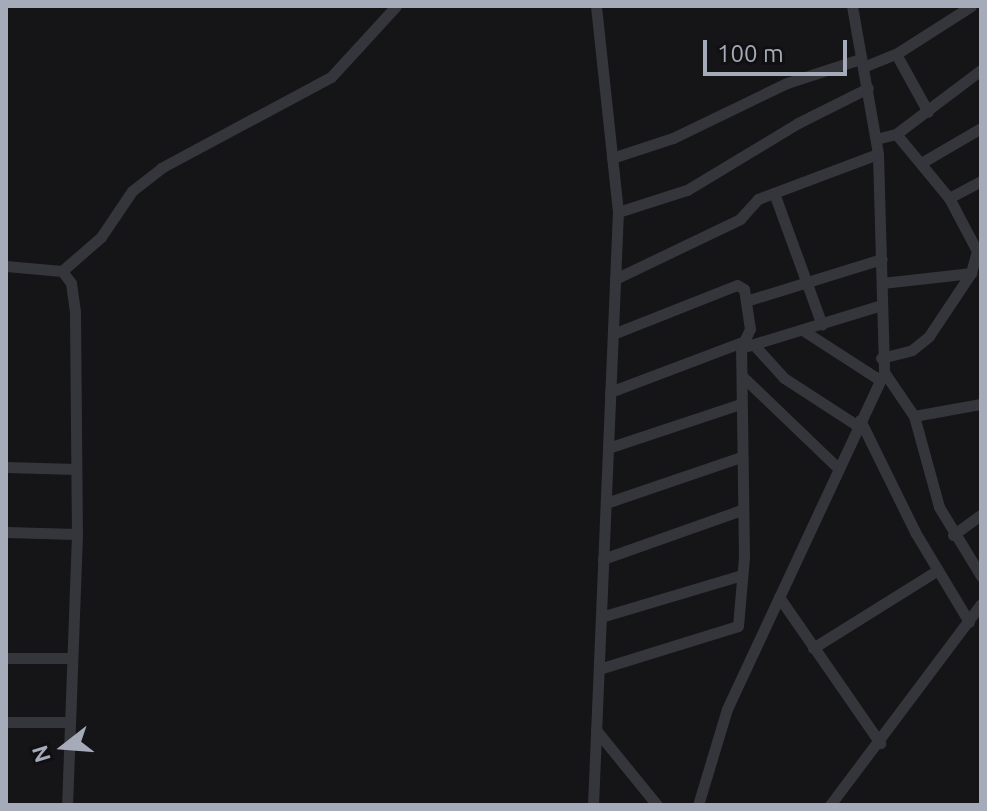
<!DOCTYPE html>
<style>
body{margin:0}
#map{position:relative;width:987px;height:811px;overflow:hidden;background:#151517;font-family:Ubuntu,sans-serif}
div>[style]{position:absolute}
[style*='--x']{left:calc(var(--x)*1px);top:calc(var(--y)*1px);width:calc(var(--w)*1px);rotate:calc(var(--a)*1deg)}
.street>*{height:11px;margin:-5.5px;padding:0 5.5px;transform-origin:5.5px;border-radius:5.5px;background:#35363c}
span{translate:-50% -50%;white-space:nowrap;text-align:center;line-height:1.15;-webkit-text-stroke:6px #101012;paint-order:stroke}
.frame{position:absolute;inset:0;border:8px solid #a5abb8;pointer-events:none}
.north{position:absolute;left:24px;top:707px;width:80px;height:80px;-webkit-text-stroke:6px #101012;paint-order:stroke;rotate:253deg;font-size:22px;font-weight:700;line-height:32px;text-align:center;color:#a5abb8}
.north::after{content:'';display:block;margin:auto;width:28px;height:36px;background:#a5abb8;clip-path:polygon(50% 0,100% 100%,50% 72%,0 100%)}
.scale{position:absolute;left:703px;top:40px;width:144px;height:36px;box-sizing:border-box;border:4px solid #a5abb8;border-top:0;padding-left:10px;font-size:24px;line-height:28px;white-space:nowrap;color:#a5abb8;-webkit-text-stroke:6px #101012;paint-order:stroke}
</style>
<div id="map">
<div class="street">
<i style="--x:852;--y:6;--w:150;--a:80"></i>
<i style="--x:878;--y:154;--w:218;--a:88.4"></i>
<i style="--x:884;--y:372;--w:53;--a:55.7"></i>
<i style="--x:914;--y:416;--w:94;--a:74.6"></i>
<i style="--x:939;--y:507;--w:81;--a:58.7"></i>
<i style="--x:896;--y:54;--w:66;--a:61.1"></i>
<i style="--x:863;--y:67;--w:35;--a:-22"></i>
<i style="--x:896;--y:54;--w:89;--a:-32.6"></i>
<i style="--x:876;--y:139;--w:21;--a:-14"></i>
<i style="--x:896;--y:134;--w:106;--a:-37"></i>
<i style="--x:612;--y:158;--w:64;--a:-18.2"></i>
<i style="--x:673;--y:138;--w:127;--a:-25.8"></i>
<i style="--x:787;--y:83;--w:77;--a:-18.2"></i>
<i style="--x:921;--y:163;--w:69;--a:-30.3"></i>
<i style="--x:774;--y:193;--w:140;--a:70"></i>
<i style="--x:949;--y:198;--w:36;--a:-28"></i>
<i style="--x:618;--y:212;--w:72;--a:-17.7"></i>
<i style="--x:687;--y:190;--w:130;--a:-31.1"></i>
<i style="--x:798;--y:123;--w:78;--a:-26.6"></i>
<i style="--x:6;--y:266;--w:56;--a:5.1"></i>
<i style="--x:62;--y:271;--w:15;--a:53"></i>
<i style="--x:71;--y:283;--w:29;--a:82"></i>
<i style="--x:75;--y:312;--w:222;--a:89.5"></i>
<i style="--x:77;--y:534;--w:271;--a:92.1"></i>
<i style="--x:62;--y:271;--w:52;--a:-41.1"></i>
<i style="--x:101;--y:237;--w:55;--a:-56"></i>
<i style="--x:132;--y:191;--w:37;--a:-38"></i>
<i style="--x:161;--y:168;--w:193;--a:-28.2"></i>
<i style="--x:331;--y:77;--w:96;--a:-47.5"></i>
<i style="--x:615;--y:279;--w:139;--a:-25.6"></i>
<i style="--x:740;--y:219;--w:27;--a:-48"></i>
<i style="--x:758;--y:199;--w:128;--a:-20.6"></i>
<i style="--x:882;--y:283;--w:90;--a:-6.4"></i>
<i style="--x:746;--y:301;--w:142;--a:-17.2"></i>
<i style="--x:804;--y:331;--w:90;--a:32.8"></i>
<i style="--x:755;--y:346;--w:43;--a:47.8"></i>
<i style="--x:784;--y:378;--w:88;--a:33"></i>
<i style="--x:741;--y:348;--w:147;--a:-17"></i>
<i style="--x:881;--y:358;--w:32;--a:-14"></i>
<i style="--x:912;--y:350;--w:22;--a:-39"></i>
<i style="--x:929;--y:336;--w:76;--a:-56.3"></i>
<i style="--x:971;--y:273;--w:23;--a:-75"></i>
<i style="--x:977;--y:251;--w:60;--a:-117.8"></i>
<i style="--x:949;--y:198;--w:83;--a:-129.6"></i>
<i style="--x:742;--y:376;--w:132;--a:43.8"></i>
<i style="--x:610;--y:392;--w:141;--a:-20.7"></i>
<i style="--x:914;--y:416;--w:68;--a:-10.2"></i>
<i style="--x:860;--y:420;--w:125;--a:63.8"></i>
<i style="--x:915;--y:532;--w:105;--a:59"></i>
<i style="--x:608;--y:448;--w:139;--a:-18.4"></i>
<i style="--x:6;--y:467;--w:70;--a:1.6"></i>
<i style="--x:606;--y:503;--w:143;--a:-18.8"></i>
<i style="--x:6;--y:532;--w:71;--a:1.6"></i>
<i style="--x:953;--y:535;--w:34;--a:-36"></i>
<i style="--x:603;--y:559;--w:146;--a:-19.5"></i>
<i style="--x:779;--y:597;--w:178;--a:55.3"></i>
<i style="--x:601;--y:617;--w:147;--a:-16.6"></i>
<i style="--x:813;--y:648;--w:147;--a:-32"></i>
<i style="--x:6;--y:658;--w:65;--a:0"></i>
<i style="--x:599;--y:669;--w:145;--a:-17.2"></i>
<i style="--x:738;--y:626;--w:69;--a:-85"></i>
<i style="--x:744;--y:557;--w:209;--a:-90.8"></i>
<i style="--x:741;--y:348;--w:21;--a:-65"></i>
<i style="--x:750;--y:329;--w:40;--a:-98.5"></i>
<i style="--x:744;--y:289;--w:8;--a:-150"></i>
<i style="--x:737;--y:285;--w:133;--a:158.4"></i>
<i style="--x:6;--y:722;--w:64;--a:0"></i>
<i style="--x:596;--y:730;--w:97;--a:50.9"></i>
<i style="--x:593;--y:805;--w:594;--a:-87.59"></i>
<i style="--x:618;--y:212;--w:207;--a:-96.1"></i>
<i style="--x:698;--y:805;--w:100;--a:-73.2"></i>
<i style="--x:727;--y:709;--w:372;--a:-65"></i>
<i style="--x:830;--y:805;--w:251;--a:-53.1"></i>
</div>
<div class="frame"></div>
<div class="north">N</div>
<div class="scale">100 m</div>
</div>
